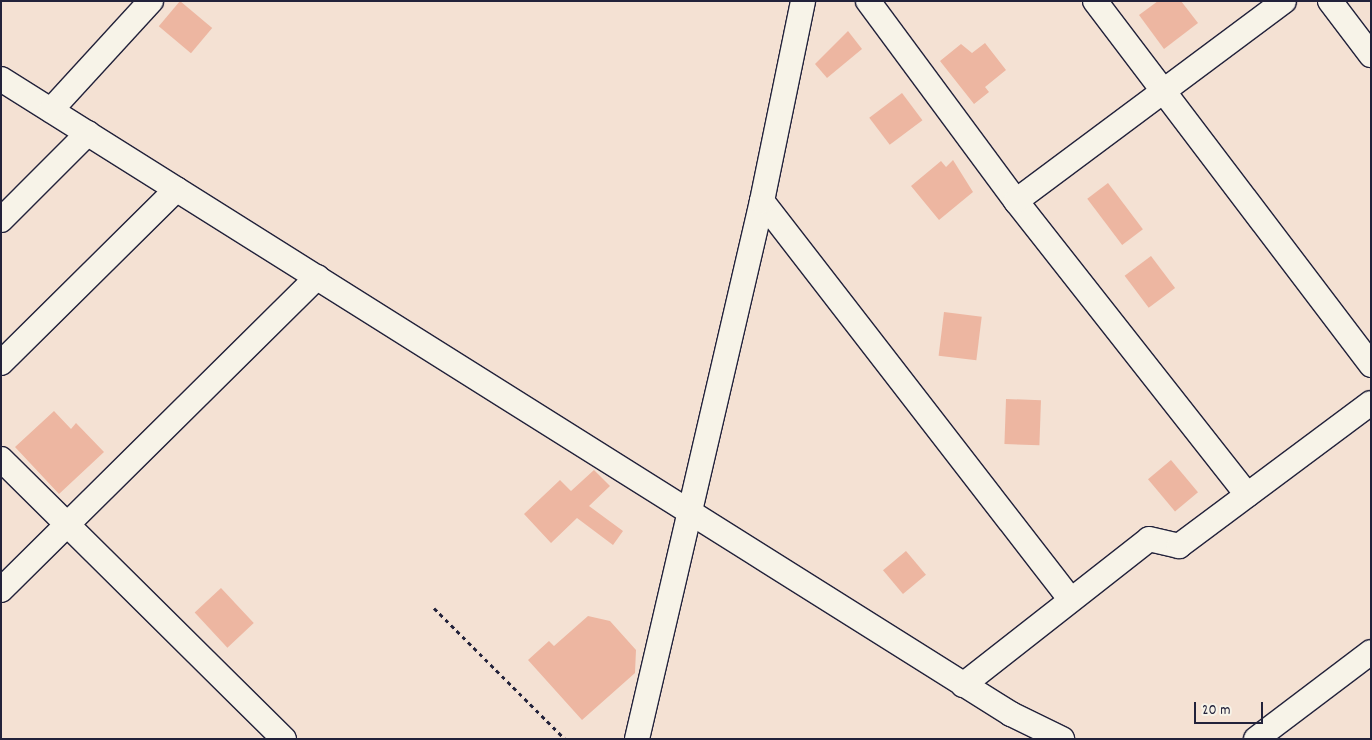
<!DOCTYPE html>
<style>
body{margin:0}
#map{position:relative;width:1372px;height:740px;overflow:hidden;background:#f4e1d3;font-family:Dekko,sans-serif}
div>[style]{position:absolute}
[style*='--x']{left:calc(var(--x)*1px);top:calc(var(--y)*1px);width:calc(var(--w)*1px);rotate:calc(var(--a)*1deg)}
.building>*{inset:0;background:#edb6a1;transform-origin:0 0}
.path>*{height:3px;margin-top:-1.5px;transform-origin:0;background:repeating-linear-gradient(90deg,#22223b 0 4px,transparent 0 8px)}
.roads{filter:drop-shadow(1px 0 #22223b) drop-shadow(-1px 0 #22223b) drop-shadow(0 1px #22223b) drop-shadow(0 -1px #22223b)}
.minor>*{height:24px;margin:-12px;padding:0 12px;transform-origin:12px;border-radius:12px;background:#f7f3e8}
span{translate:-50% -50%;white-space:nowrap;text-align:center;line-height:1.15;-webkit-text-stroke:4px #f7f3e8;paint-order:stroke}
.frame{position:absolute;inset:0;border:2px solid #22223b;pointer-events:none}
.scale{position:absolute;left:1194px;top:702px;width:69px;height:22px;box-sizing:border-box;border:2px solid #22223b;border-top:0;padding-left:6px;font-size:15px;line-height:18px;white-space:nowrap;color:#22223b;-webkit-text-stroke:4px #f7f3e8;paint-order:stroke}
</style>
<div id="map">
<div class="building">
<i style="left:180px;top:1px;width:42px;height:33px;rotate:40deg"></i>
<i style="clip-path:polygon(1158px 1px,1181px 1px,1198px 23px,1164px 49px,1139px 15px)"></i>
<i style="clip-path:polygon(848px 31px,862px 49px,827px 78px,815px 64px)"></i>
<i style="clip-path:polygon(985px 43px,1006px 70px,985px 87px,989px 92px,974px 104px,940px 61px,961px 44px,972px 53px)"></i>
<i style="left:902px;top:93px;width:34px;height:41px;rotate:53deg"></i>
<i style="clip-path:polygon(953px 160px,973px 192px,939px 220px,911px 186px,941px 161px,946px 167px)"></i>
<i style="left:1108px;top:183px;width:58px;height:26px;rotate:53deg"></i>
<i style="left:1151px;top:256px;width:40px;height:33px;rotate:53deg"></i>
<i style="left:944px;top:312px;width:38px;height:44px;rotate:7deg"></i>
<i style="left:1006px;top:399px;width:35px;height:45px;rotate:2deg"></i>
<i style="clip-path:polygon(54px 411px,71px 429px,76px 423px,104px 452px,59px 494px,15px 447px)"></i>
<i style="left:1171px;top:460px;width:42px;height:30px;rotate:50deg"></i>
<i style="clip-path:polygon(594px 470px,610px 486px,589px 506px,623px 531px,613px 545px,577px 518px,551px 543px,524px 514px,560px 480px,571px 491px)"></i>
<i style="left:906px;top:551px;width:31px;height:30px;rotate:50deg"></i>
<i style="left:221px;top:588px;width:48px;height:36px;rotate:47deg"></i>
<i style="clip-path:polygon(588px 616px,610px 621px,636px 650px,635px 673px,582px 720px,528px 660px,549px 641px,554px 646px)"></i>
</div>
<div class="path">
<i style="--x:434;--y:608;--w:185;--a:45"></i>
</div>
<div class="roads">
<div class="minor">
<i style="--x:868;--y:1;--w:249;--a:53.5"></i>
<i style="--x:1016;--y:201;--w:374;--a:51.8"></i>
<i style="--x:1095;--y:1;--w:457;--a:52.8"></i>
<i style="--x:1330;--y:1;--w:68;--a:52.8"></i>
<i style="--x:1;--y:79;--w:1193;--a:32.16"></i>
<i style="--x:1011;--y:714;--w:57;--a:26.1"></i>
<i style="--x:51;--y:110;--w:148;--a:-47.5"></i>
<i style="--x:762;--y:201;--w:503;--a:52.26"></i>
<i style="--x:1016;--y:201;--w:334;--a:-36.7"></i>
<i style="--x:1;--y:220;--w:123;--a:-45"></i>
<i style="--x:1;--y:363;--w:247;--a:-44.7"></i>
<i style="--x:1;--y:459;--w:398;--a:44.7"></i>
<i style="--x:1;--y:590;--w:445;--a:-44.7"></i>
<i style="--x:963;--y:685;--w:236;--a:-38.1"></i>
<i style="--x:1149;--y:539;--w:31;--a:13"></i>
<i style="--x:1179;--y:546;--w:239;--a:-36.7"></i>
<i style="--x:637;--y:739;--w:552;--a:-76.92"></i>
<i style="--x:762;--y:201;--w:204;--a:-78.4"></i>
<i style="--x:1256;--y:739;--w:144;--a:-37.1"></i>
</div>
</div>
<div class="frame"></div>
<div class="scale">20 m</div>
</div>
